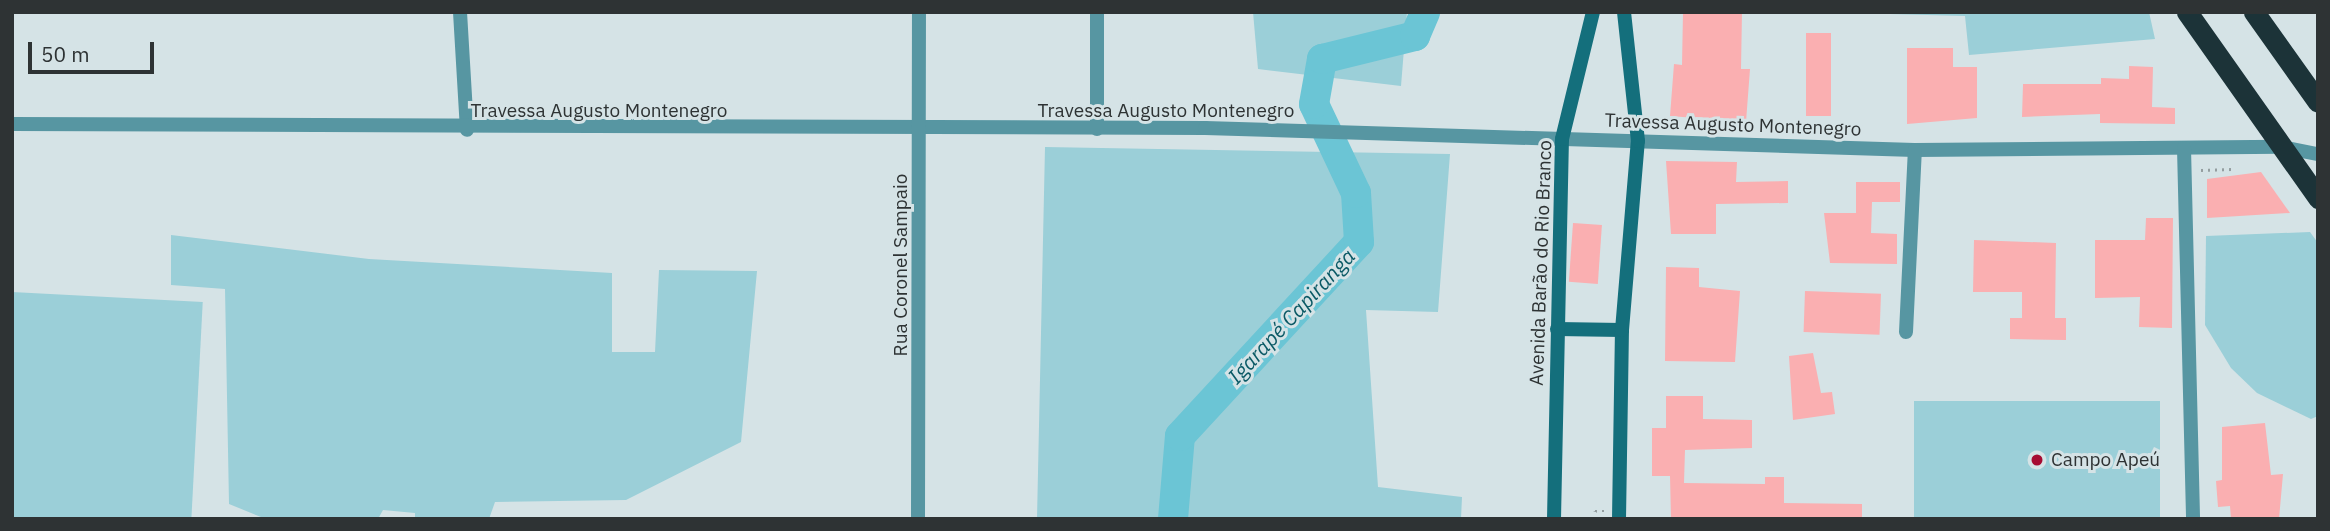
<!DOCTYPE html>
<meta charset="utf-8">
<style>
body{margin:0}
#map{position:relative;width:2330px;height:531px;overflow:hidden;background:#d5e3e6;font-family:"IBM Plex Sans",sans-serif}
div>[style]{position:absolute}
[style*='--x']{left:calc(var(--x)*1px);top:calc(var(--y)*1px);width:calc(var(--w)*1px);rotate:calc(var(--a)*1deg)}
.green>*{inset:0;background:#9bcfd8;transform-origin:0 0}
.river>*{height:30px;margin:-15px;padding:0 15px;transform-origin:15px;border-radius:15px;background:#6bc5d5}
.building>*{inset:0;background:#faafb1;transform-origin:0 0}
.path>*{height:2.5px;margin-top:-1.25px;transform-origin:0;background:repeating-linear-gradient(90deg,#949ea0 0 2px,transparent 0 7px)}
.street>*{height:14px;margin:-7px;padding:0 7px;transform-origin:7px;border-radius:7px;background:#5796a2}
.secondary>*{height:14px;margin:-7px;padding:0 7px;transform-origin:7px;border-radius:7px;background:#146f7c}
.highway>*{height:21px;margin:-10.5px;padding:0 10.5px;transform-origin:10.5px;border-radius:10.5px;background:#1c3338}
.dots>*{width:19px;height:19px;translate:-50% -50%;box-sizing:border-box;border:4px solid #d5e3e6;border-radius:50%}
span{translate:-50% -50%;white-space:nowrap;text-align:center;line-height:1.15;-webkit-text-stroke:6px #d5e3e6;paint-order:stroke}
.street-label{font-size:19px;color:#2e3334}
.poi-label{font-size:19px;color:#2e3334}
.left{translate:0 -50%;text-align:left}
.water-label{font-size:21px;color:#0b5a66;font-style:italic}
.frame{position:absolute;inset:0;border:14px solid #2e3334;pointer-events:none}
.scale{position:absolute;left:28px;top:42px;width:126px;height:32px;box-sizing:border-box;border:4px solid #2e3334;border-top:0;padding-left:9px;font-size:21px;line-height:24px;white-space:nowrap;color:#2e3334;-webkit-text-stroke:5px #d5e3e6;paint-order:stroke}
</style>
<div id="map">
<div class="green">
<i style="clip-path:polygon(1253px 12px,1407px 12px,1401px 86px,1258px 69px)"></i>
<i style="clip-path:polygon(1814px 12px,2149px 12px,2155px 39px,1969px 55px,1965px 16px)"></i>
<i style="clip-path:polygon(1045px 147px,1450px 154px,1438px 312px,1366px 310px,1378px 487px,1462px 497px,1461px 519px,1037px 519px)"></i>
<i style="clip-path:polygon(2310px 232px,2318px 243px,2318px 416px,2311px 419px,2257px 393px,2231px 368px,2205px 325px,2206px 236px)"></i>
<i style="clip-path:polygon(171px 235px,369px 259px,612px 273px,612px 352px,655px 352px,659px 270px,757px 271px,741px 442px,626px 500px,495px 502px,489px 519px,415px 519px,415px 513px,383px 510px,378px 519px,266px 519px,229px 504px,225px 289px,171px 285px)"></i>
<i style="left:12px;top:292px;width:191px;height:227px;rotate:3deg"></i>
<i style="left:1914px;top:401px;width:246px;height:118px"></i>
</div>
<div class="river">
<i style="--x:1173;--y:519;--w:83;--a:-85.2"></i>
<i style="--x:1180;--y:436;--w:264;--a:-47.3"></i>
<i style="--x:1359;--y:242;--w:49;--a:-93.5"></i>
<i style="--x:1356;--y:193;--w:98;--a:-115.3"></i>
<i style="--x:1314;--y:104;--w:46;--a:-79.9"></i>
<i style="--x:1322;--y:59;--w:96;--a:-13.9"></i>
<i style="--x:1415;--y:36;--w:26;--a:-67"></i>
</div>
<div class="building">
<i style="clip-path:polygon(1683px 12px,1742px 12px,1741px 69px,1750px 69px,1746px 122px,1670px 116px,1674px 64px,1682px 65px)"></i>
<i style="left:1806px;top:33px;width:25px;height:83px"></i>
<i style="clip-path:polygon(1907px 48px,1953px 48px,1953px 67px,1977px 67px,1977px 118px,1907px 124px)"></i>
<i style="clip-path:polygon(2129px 66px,2153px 67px,2152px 107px,2175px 108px,2175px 124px,2100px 123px,2100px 114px,2022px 117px,2023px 84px,2101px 84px,2101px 78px,2129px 79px)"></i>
<i style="clip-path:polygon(1666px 161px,1737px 162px,1736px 182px,1788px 181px,1788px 203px,1716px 204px,1716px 234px,1671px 234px)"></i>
<i style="clip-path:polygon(2261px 172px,2290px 213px,2207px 218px,2207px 179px)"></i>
<i style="clip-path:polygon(1856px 182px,1900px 182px,1900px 202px,1872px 202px,1871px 233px,1897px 234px,1897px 264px,1830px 263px,1824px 213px,1856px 213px)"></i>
<i style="clip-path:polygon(2146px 218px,2173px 218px,2172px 328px,2139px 327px,2140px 297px,2095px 298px,2095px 240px,2145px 240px)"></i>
<i style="left:1573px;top:223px;width:29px;height:59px;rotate:4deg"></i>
<i style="clip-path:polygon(1974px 240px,2056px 243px,2055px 318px,2066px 318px,2066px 340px,2010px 339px,2010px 318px,2022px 318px,2022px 292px,1973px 292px)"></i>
<i style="clip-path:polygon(1666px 267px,1699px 268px,1699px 287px,1740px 291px,1735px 362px,1665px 361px)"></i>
<i style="left:1805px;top:291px;width:76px;height:41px;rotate:2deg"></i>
<i style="clip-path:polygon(1813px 353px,1821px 393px,1832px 392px,1835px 414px,1793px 420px,1789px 356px)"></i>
<i style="clip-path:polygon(1666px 396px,1703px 396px,1703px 419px,1752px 420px,1752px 448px,1685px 450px,1684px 483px,1765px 484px,1765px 477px,1784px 477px,1784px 503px,1862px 504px,1862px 519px,1671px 519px,1670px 476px,1652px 476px,1652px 428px,1666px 428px)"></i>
<i style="clip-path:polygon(2265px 423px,2271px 475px,2283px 474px,2279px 519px,2231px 519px,2230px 506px,2218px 507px,2216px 481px,2222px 480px,2222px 427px)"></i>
</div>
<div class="path">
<i style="--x:2201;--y:170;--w:31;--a:-2"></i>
<i style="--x:1594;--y:519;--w:8;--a:-83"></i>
<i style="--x:1595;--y:511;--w:10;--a:0"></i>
</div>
<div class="street">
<i style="--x:460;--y:12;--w:118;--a:86.6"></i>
<i style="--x:12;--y:124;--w:1193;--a:0.19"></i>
<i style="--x:1205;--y:128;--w:710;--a:1.77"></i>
<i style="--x:1915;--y:150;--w:366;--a:-0.5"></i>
<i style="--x:2281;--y:147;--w:38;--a:11"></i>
<i style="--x:1097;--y:129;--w:117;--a:-90"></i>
<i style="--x:2184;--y:148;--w:371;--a:88.6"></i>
<i style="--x:1906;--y:332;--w:182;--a:-87.2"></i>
<i style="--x:918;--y:519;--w:507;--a:-89.89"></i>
</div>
<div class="secondary">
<i style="--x:1557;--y:329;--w:65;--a:0.9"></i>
<i style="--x:1554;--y:519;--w:380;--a:-88.8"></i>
<i style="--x:1562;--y:139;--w:131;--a:-76.3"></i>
<i style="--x:1619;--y:519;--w:189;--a:-89.1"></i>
<i style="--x:1622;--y:330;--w:190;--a:-85.2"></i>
<i style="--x:1638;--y:141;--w:130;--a:-96.2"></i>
</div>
<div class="highway">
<i style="--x:2187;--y:12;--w:228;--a:54.8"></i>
<i style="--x:2254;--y:12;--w:110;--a:54.6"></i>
</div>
<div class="dots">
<i style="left:2037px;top:460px;background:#a60b32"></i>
</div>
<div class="street-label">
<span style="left:599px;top:111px">Travessa Augusto Montenegro</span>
<span style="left:1166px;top:111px">Travessa Augusto Montenegro</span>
<span style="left:1733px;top:125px;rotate:2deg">Travessa Augusto Montenegro</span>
<span style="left:1541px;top:263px;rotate:-88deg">Avenida Barão do Rio Branco</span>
<span style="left:901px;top:265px;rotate:-90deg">Rua Coronel Sampaio</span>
</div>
<div class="poi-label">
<span class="left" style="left:2051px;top:460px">Campo Apeú</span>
</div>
<div class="water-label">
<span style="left:1291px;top:316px;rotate:-47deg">Igarapé Capiranga</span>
</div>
<div class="frame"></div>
<div class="scale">50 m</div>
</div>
